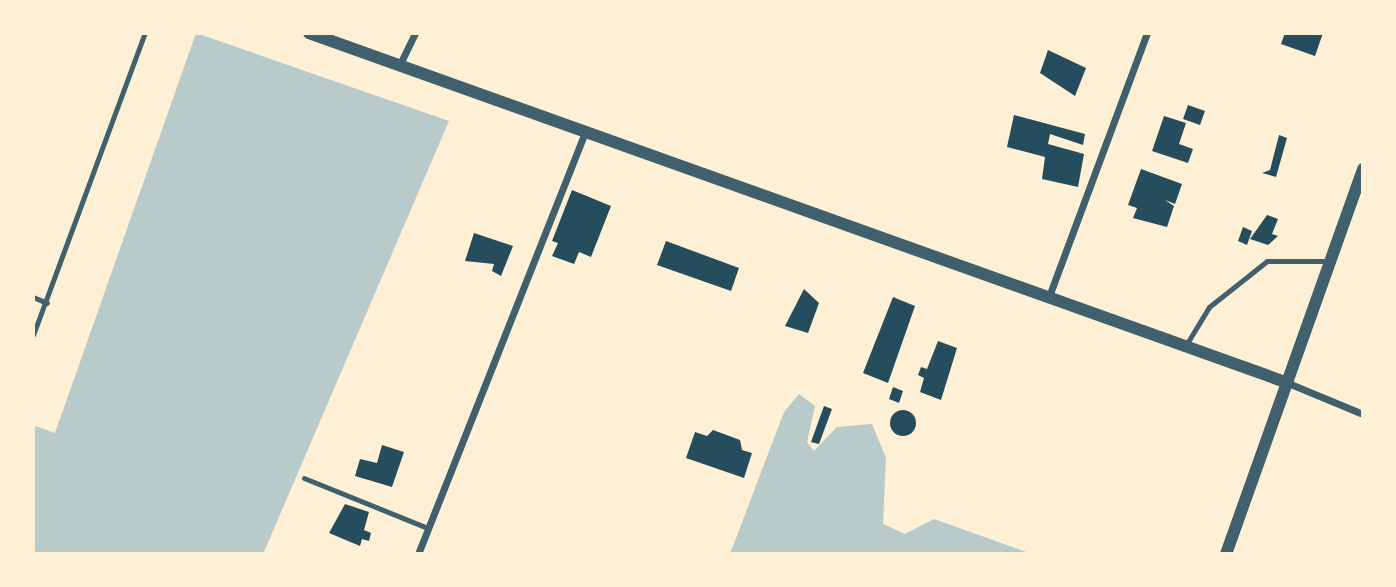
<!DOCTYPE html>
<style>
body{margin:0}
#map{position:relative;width:1396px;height:587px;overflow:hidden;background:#fdf0d5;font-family:"PT Sans",sans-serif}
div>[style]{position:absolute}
.green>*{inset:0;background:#b9caca}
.building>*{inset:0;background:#264d5e}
.round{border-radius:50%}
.service>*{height:5px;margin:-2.5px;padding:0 2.5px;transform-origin:2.5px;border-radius:2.5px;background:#3f606c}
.minor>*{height:7px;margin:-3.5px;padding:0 3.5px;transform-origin:3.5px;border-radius:3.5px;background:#3f606c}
.tertiary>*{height:12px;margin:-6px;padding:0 6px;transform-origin:6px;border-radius:6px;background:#3f606c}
span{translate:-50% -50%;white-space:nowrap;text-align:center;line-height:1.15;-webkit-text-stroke:6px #fdf0d5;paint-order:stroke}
.frame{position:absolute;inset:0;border:35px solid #fdf0d5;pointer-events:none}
</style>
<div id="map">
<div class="green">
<div style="clip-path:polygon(196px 33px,449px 121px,263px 554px,33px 554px,33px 425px,55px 433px)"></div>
<div style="clip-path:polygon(799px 394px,815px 406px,807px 442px,814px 451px,837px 427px,872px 424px,886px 458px,883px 524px,905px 534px,934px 519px,1032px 554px,730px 554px,784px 412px)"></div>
</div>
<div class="building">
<div style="clip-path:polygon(1285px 33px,1323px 33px,1315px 56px,1281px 44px)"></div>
<div style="clip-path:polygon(1048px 50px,1086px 68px,1075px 96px,1040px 73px)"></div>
<div style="clip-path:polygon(1188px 105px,1205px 111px,1200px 125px,1183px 119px)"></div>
<div style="clip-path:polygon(1014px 115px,1085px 134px,1083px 145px,1050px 134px,1048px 144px,1084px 154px,1078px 187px,1042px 179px,1045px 157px,1007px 147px)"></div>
<div style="clip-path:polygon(1164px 116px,1186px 123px,1179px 144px,1193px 149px,1188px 163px,1152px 151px)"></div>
<div style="clip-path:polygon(1279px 135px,1287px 138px,1276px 177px,1262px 173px,1270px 170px)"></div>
<div style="clip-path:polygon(1141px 169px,1182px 184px,1175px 204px,1165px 200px,1174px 206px,1167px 227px,1133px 218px,1137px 208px,1128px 205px)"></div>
<div style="clip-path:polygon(572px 190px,611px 206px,591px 257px,579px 252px,574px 264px,552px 256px,558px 243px,552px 241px)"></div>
<div style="clip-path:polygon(1267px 215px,1278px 219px,1272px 234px,1278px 236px,1268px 245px,1250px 239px)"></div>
<div style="clip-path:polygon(1243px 227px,1252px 231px,1247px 245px,1238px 241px)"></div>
<div style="clip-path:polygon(474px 233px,513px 246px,501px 276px,492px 271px,494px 264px,465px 261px)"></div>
<div style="clip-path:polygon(666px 241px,739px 268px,731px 291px,657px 265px)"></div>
<div style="clip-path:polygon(804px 289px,819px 303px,808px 333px,785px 326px)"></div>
<div style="clip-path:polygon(893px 297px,915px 306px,888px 383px,863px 373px)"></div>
<div style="clip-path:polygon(938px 341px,957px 348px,941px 400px,920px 392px,924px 378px,918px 375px,921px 367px,927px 369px)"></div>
<div style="clip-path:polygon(893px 387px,903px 391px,899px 403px,889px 399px)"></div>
<div style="clip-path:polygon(824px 406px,832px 409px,819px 444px,811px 442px)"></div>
<div class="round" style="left:890px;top:410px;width:26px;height:26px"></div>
<div style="clip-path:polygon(713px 430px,740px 440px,742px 450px,752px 453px,744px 478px,686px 458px,695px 432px,707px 436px)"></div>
<div style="clip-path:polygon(382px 445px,404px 452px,392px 487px,355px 476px,360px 459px,377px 463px)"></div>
<div style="clip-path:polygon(345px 504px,369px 512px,364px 530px,371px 533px,369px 541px,362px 539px,360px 546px,329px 533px)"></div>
</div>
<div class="service">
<div style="left:33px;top:297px;width:15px;rotate:23deg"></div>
<div style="left:33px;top:335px;width:322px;rotate:-69.7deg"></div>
<div style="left:1186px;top:345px;width:44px;rotate:-58.8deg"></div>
<div style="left:1209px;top:307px;width:74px;rotate:-38.4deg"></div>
<div style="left:1267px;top:261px;width:63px"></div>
<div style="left:304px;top:478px;width:131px;rotate:22deg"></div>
</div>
<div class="minor">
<div style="left:399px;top:66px;width:37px;rotate:-64deg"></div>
<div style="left:1048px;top:299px;width:284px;rotate:-69.6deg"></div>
<div style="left:1288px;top:383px;width:81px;rotate:22.5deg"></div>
<div style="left:418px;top:554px;width:452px;rotate:-68.4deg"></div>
</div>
<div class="tertiary">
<div style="left:309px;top:33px;width:1040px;rotate:19.67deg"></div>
<div style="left:1226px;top:554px;width:409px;rotate:-70.4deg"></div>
</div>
<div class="frame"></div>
</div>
